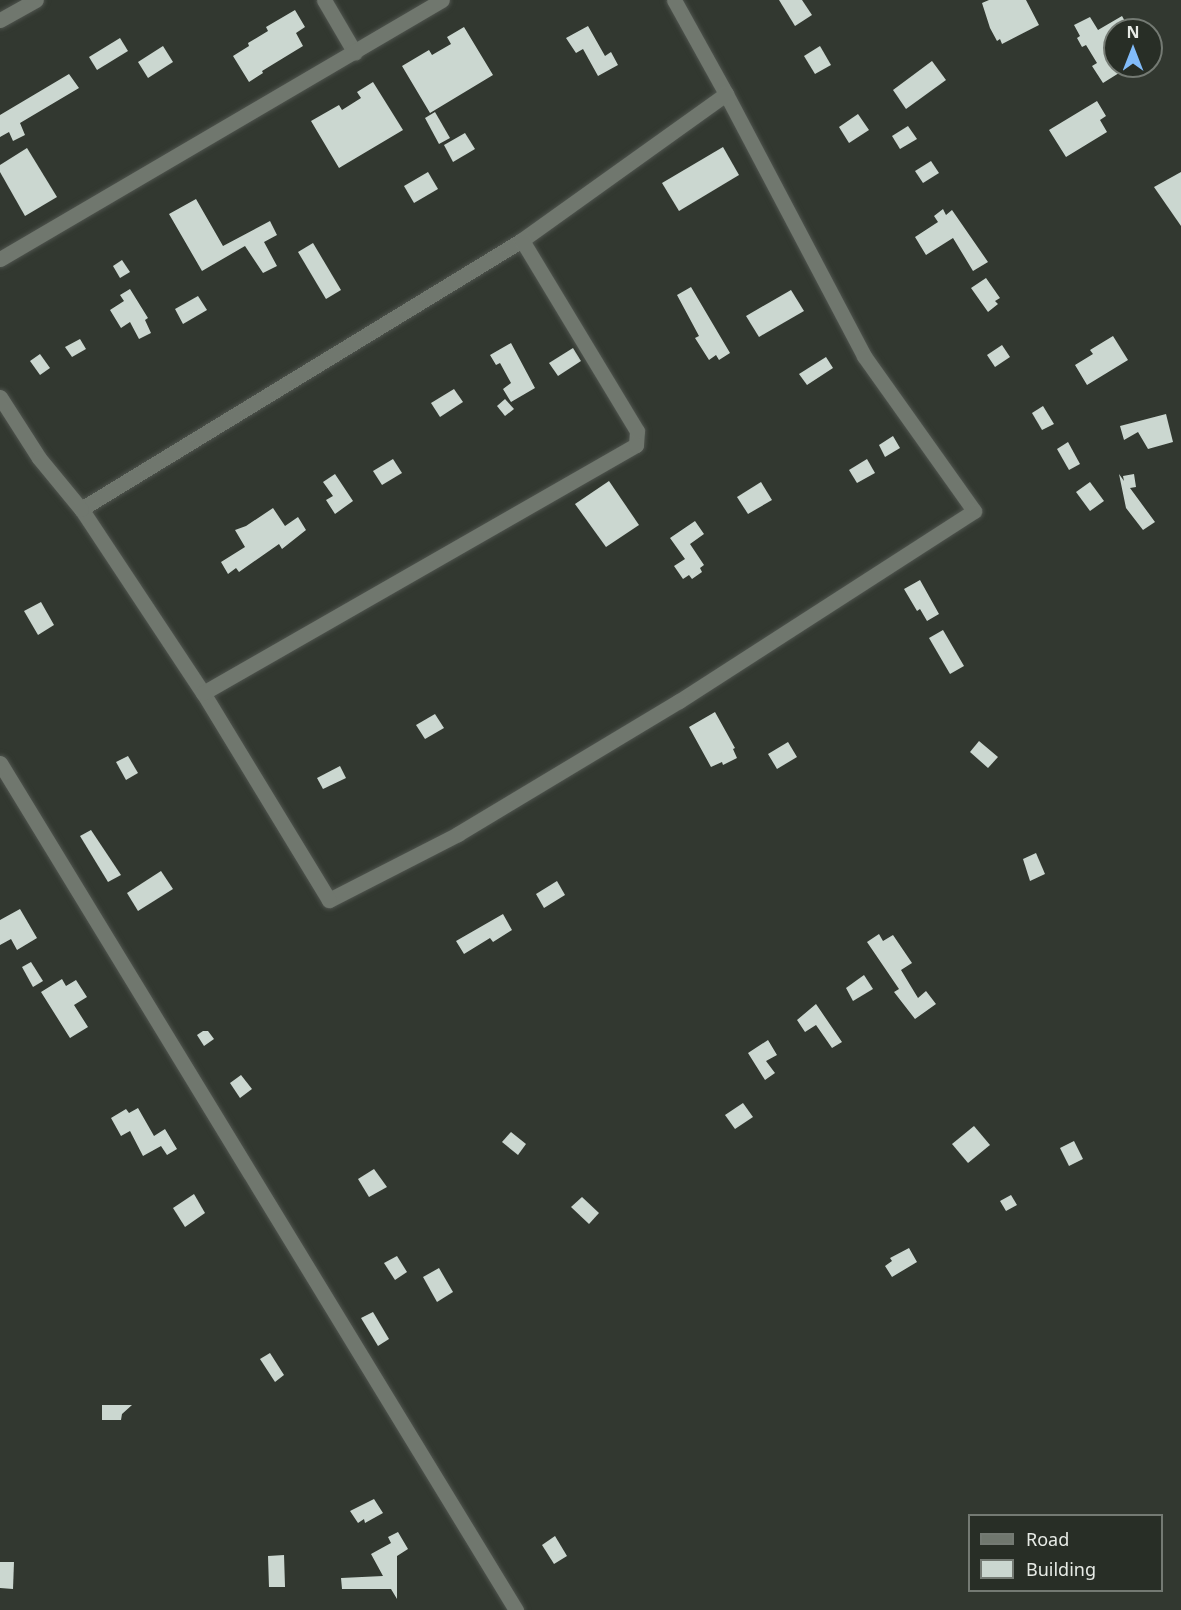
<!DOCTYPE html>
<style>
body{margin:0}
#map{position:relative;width:1181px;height:1610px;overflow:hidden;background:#323830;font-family:"Noto Sans",sans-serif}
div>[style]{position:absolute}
.building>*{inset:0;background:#cbd7d0}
.roads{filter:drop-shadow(0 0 2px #4f544e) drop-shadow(0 0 2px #4f544e)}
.minor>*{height:15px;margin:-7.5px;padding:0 7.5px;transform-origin:7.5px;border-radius:7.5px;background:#70776e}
span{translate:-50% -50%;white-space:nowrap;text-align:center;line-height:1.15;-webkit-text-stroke:6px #282e26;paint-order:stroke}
.legend{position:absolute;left:968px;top:1514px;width:195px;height:78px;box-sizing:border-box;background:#282e26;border:2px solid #747a73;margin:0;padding:8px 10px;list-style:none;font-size:18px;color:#e7ebe6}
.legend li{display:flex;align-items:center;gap:12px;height:30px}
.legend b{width:30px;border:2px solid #747a73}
.north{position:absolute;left:1103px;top:18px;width:60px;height:60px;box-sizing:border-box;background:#282e26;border:2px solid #747a73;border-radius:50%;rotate:0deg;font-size:16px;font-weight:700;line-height:24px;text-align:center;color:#e7ebe6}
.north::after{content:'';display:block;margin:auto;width:21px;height:27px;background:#82bcfa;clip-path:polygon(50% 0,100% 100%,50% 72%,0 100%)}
</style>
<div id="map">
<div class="building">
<div style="clip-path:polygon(779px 0,802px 0,812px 15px,795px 26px)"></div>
<div style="clip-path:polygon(989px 0,1026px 0,1039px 25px,1002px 44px,1000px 39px,997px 41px,990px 28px,982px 3px)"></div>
<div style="clip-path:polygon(295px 10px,305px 27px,296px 33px,303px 46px,262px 71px,263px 73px,249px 82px,233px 56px,249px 46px,248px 43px,268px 31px,266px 27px)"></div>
<div style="clip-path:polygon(1122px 16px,1130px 30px,1115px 30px,1115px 66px,1119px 73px,1103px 83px,1092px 66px,1097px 63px,1086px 45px,1082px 47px,1077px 38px,1080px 36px,1074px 25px,1090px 17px,1098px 30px)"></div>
<div style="clip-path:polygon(588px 26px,605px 56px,611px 52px,618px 65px,598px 76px,583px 49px,576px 53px,566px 38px)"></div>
<div style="clip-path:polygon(464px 27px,493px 75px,430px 113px,402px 66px,429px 50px,432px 55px,451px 44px,447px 37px)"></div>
<div style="clip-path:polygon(120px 38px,128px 51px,97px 70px,89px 57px)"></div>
<div style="clip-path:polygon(163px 46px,173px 62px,148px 78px,138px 62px)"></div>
<div style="clip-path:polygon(820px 46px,831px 65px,815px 74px,804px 56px)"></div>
<div style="clip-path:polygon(932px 61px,946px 80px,906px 109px,893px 90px)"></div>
<div style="clip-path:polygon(69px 74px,79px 88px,20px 123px,25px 135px,13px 141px,9px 132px,0 137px,0 115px)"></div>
<div style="clip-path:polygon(373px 82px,403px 130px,339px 168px,311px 121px,339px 105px,342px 110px,361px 98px,357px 92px)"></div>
<div style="clip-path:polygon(1097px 101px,1106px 116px,1100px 120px,1107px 132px,1066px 157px,1049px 130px)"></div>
<div style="clip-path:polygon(435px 112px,450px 138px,439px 144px,425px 118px)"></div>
<div style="clip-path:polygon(858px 114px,869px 130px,849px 143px,839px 127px)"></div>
<div style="clip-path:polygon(908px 126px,917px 139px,900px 149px,892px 136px)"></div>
<div style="clip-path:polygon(465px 133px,475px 149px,453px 162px,444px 145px)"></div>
<div style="clip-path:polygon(723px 147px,739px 175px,679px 211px,662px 183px)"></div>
<div style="clip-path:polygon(27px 148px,57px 197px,25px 216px,0 172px,0 165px)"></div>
<div style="clip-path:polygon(931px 161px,939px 173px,923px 183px,915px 171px)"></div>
<div style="clip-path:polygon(428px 172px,438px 189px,414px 203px,404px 186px)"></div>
<div style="clip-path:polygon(1181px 172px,1181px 226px,1154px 187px)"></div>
<div style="clip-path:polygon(196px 199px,223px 246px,270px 221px,277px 235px,264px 242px,277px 266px,263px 273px,245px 246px,202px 271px,169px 214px)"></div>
<div style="clip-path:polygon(943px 209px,946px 215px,952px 210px,988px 262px,973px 271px,953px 238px,926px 255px,915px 237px,938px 222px,934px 216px)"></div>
<div style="clip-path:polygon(313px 243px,341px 290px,326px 299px,298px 252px)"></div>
<div style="clip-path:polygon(122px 260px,130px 272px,120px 278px,113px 266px)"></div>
<div style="clip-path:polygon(986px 278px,1000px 298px,995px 301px,998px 304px,988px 312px,971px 288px)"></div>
<div style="clip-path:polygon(691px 287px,730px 353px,719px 360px,716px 355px,709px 360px,695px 338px,699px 336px,677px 295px)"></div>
<div style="clip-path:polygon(130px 289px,148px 318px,145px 320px,151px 333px,139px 339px,130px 322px,121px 328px,110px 310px,124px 301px,120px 295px)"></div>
<div style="clip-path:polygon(791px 290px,804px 311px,759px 337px,746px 316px)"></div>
<div style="clip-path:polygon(198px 296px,207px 310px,183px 324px,175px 309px)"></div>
<div style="clip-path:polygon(1113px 336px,1128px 360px,1087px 385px,1075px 365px,1093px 354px,1090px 350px)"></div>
<div style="clip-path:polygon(80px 339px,86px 349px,72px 357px,65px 347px)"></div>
<div style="clip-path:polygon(511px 343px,535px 388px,511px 402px,503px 389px,511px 383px,500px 363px,496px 365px,490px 355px)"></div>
<div style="clip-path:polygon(1002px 345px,1010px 357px,995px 367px,987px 355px)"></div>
<div style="clip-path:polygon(573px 348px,581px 361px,558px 376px,549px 363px)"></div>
<div style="clip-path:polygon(40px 354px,50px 368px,40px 375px,30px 361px)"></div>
<div style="clip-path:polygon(826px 357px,833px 368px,807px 385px,799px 374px)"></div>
<div style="clip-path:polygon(454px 389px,463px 402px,440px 417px,431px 403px)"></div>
<div style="clip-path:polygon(505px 399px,514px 409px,505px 416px,497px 406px)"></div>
<div style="clip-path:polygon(1043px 406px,1054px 424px,1042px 430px,1032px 413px)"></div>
<div style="clip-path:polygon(1166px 414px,1173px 442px,1148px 449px,1138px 432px,1124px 440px,1120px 426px)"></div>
<div style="clip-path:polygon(893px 436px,900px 448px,885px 457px,879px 445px)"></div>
<div style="clip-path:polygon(1068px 442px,1080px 464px,1069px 470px,1057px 449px)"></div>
<div style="clip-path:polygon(393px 459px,402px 473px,382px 485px,373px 471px)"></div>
<div style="clip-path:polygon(867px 459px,875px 473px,857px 483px,849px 470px)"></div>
<div style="clip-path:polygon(335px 474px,353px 501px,335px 514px,326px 500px,333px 496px,323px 482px)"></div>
<div style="clip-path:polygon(1119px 474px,1124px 481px,1123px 476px,1134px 474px,1136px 487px,1130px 488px,1155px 522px,1143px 530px,1126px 508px)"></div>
<div style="clip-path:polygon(609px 481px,639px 525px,606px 547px,575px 504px)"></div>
<div style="clip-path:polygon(761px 482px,772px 500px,748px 514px,737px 497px)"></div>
<div style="clip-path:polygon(1090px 482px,1104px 501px,1090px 511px,1076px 492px)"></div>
<div style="clip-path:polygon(273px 508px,285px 526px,298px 517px,306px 530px,282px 549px,279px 544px,239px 572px,236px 568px,228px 574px,221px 562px,245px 547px,235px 530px,246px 526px)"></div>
<div style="clip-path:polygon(695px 521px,704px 534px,690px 544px,704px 565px,700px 568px,702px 572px,692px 579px,689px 575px,683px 579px,674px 566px,685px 559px,670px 538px)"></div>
<div style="clip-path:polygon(920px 580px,939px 614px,927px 621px,920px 609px,917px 611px,904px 589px)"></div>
<div style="clip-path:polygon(41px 602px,54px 625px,38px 635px,24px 611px)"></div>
<div style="clip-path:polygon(943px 630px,964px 666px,950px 674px,929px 638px)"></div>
<div style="clip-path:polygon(715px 712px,735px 748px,733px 749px,737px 758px,723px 765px,722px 762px,711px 767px,689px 727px)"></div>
<div style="clip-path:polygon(435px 714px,444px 728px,425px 739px,416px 725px)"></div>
<div style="clip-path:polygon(979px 741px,998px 757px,988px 768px,970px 752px)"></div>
<div style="clip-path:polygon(788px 742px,797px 757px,777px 769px,768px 754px)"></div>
<div style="clip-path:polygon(128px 756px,138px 773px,126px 780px,116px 762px)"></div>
<div style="clip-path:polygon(340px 766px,346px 778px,323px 789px,317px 778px)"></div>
<div style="clip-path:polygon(91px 830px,121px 875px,108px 882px,80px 836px)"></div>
<div style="clip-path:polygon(1036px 853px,1045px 874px,1030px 881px,1023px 859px)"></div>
<div style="clip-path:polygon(161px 871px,173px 889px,138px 911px,127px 893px)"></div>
<div style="clip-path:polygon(557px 881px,565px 895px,544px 908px,536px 894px)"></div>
<div style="clip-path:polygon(20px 909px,37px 938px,17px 950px,11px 939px,0 945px,0 920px)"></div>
<div style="clip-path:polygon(503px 914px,512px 930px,493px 942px,490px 938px,464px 954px,456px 941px)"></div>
<div style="clip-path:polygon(879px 934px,883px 941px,893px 935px,912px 963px,901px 970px,918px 998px,926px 991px,936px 1004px,915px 1019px,894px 992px,899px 989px,867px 942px)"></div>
<div style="clip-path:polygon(31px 962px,43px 981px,33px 987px,22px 967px)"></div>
<div style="clip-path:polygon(864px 975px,873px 989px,853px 1001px,846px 988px)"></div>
<div style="clip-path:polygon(62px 979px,66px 986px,76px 980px,87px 997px,74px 1005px,88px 1027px,70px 1038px,41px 992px)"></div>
<div style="clip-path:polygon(816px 1004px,842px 1042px,832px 1048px,816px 1025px,805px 1032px,797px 1020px)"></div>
<div style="clip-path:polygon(203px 1031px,208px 1031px,214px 1039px,204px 1046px,197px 1035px)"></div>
<div style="clip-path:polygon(768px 1040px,777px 1055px,766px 1061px,775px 1073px,765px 1080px,748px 1053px)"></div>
<div style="clip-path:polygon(241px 1075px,252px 1089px,240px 1098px,230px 1083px)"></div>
<div style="clip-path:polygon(743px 1103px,753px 1117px,735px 1129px,725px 1115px)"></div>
<div style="clip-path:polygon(138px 1108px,154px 1136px,165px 1129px,177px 1149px,167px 1155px,161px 1146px,143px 1156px,130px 1131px,121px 1136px,111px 1118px,126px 1109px,129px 1113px)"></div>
<div style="clip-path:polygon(974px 1126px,990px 1145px,968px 1163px,952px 1144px)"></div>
<div style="clip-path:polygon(511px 1132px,526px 1144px,518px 1155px,502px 1142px)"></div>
<div style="clip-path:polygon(1074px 1141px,1083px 1159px,1069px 1166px,1060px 1148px)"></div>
<div style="clip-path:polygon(374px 1169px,387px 1187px,369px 1197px,358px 1179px)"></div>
<div style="clip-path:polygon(194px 1194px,205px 1213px,185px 1227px,173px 1208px)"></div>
<div style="clip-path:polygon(1011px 1195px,1017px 1205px,1006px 1211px,1000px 1201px)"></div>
<div style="clip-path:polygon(582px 1197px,599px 1213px,589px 1224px,571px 1207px)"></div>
<div style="clip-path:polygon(909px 1248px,917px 1262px,892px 1277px,885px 1266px,892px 1261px,890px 1258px)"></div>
<div style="clip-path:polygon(397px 1256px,407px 1272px,395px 1280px,384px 1263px)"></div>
<div style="clip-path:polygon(439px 1268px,453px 1292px,437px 1302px,423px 1277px)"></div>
<div style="clip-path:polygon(373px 1312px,389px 1339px,378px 1346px,361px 1318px)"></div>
<div style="clip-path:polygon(270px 1353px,284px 1375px,275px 1382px,260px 1359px)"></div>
<div style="clip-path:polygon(102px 1405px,132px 1405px,122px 1414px,121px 1420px,102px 1420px)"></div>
<div style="clip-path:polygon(374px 1499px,383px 1513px,365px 1523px,364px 1519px,358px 1523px,350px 1511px)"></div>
<div style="clip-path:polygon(398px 1532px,408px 1549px,397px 1556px,397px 1599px,391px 1589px,342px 1589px,341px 1578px,383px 1576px,371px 1554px,391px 1543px,388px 1537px)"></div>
<div style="clip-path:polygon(555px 1536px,567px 1556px,554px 1564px,542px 1545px)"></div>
<div style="clip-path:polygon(284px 1555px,285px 1587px,269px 1587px,268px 1556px)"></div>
<div style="clip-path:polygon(0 1562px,14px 1562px,13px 1589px,0 1588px)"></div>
</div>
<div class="roads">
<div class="minor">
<div style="left:324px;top:0;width:61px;rotate:59.7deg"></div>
<div style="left:674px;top:0;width:107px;rotate:61deg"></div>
<div style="left:726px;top:94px;width:296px;rotate:62.2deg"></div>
<div style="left:864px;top:356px;width:190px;rotate:54.6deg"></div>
<div style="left:974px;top:511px;width:351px;rotate:147.2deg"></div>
<div style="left:679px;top:701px;width:258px;rotate:149deg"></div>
<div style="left:458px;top:834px;width:145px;rotate:152.9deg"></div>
<div style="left:329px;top:900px;width:242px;rotate:-121.3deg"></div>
<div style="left:203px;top:693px;width:221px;rotate:-123.5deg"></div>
<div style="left:81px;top:509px;width:517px;rotate:-31.38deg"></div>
<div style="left:522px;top:240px;width:251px;rotate:-35.6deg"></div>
<div style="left:0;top:20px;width:41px;rotate:-29.1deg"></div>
<div style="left:0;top:259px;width:512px;rotate:-30.37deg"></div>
<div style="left:0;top:397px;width:72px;rotate:57.4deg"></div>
<div style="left:39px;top:458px;width:66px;rotate:50.5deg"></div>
<div style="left:203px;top:693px;width:499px;rotate:-29.8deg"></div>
<div style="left:636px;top:445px;width:14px;rotate:-86deg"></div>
<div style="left:637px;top:431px;width:223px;rotate:-121.1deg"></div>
<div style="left:0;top:763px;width:992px;rotate:58.65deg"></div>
</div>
</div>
<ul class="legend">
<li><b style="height:8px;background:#70776e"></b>Road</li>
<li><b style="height:16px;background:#cbd7d0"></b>Building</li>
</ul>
<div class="north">N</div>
</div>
